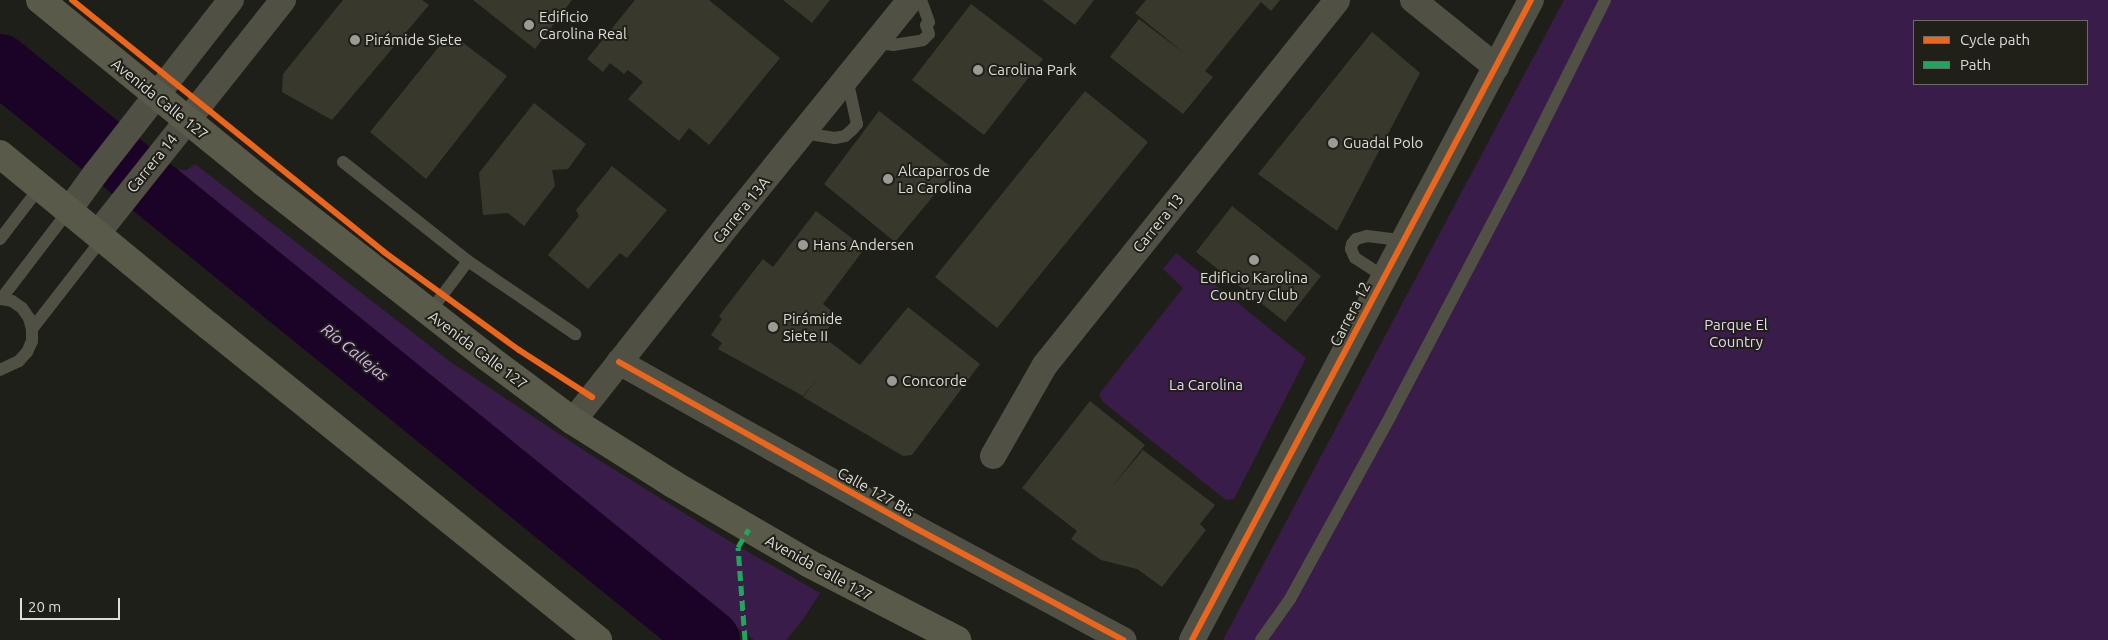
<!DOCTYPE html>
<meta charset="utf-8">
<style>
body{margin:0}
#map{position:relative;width:2108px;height:640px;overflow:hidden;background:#1f1f1a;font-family:Ubuntu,sans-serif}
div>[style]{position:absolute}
.green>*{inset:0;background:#391c4a}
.river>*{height:60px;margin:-30px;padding:0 30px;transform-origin:30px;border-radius:30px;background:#1a0327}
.building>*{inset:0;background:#38382d}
.lane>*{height:12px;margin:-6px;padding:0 6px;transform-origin:6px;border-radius:6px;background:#505045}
.street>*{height:26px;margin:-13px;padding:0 13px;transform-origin:13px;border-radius:13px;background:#505045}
.primary>*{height:28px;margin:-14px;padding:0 14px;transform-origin:14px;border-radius:14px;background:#5a5a4b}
.quiet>*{height:5px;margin-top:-2.5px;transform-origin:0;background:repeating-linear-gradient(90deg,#20a55d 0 10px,transparent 0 15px)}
.cycleway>*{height:6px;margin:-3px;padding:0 3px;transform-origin:3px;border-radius:3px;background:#eb651d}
.dots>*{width:14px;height:14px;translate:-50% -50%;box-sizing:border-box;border:2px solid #202019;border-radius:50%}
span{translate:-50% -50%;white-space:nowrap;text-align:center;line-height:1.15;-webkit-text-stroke:4px #202019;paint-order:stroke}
.poi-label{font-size:15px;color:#deded9}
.left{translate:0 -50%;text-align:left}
.street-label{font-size:15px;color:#deded9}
.park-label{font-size:15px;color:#e9d3fa}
.water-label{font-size:16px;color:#ddb1fd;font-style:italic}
.legend{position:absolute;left:1913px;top:20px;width:175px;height:65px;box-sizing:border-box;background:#202019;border:1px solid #6c6c66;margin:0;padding:6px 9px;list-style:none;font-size:15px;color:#deded9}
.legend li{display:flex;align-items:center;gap:10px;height:25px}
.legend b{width:25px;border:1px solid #6c6c66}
.scale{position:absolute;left:20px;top:598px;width:100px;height:22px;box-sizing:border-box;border:2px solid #deded9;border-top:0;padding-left:6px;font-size:15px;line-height:18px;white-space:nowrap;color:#deded9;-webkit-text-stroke:4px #202019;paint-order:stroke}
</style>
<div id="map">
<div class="green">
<div style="clip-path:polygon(evenodd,1564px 0,2108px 0,2108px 640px,1223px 640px,1564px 0,1914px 21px,2087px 21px,2087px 84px,1914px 84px,1914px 21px)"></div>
<div style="clip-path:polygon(195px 164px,452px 363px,591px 455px,729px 541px,820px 593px,804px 618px,786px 640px,754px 640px,738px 628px,174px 169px,187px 170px)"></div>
<div style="clip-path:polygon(1176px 253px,1306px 358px,1234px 499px,1226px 500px,1103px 402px,1099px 394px,1183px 288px,1163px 269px)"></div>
</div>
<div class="river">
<div style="left:0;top:64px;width:914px;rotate:39.05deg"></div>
</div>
<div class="building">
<div style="clip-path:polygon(343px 0,422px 0,429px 5px,332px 120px,282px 92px,283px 74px)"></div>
<div style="clip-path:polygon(473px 0,572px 0,535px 49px)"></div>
<div style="clip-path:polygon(635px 0,709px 0,780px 58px,709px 145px,689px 128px,679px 141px,628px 99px,643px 82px,628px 70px,624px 74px,610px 63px,603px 72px,587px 59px)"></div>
<div style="clip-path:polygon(783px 0,830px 0,812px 23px)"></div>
<div style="clip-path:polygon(1042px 0,1094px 0,1075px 25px)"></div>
<div style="clip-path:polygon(1146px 0,1280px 0,1271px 11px,1261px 2px,1205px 71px,1213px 77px,1183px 114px,1110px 57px,1139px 19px,1185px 54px,1135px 13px)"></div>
<div style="clip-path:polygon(971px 4px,1043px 59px,984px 135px,912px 80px)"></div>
<div style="clip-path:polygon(1372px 32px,1420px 73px,1337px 231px,1258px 174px)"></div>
<div style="clip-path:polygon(450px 33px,507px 76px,426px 179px,370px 132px)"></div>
<div style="clip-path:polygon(1085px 91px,1148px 142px,997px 328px,935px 277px)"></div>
<div style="clip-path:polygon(534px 103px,586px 144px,568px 169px,552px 170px,555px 186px,524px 226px,508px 213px,483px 215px,479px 173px)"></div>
<div style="clip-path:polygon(879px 111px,955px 170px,895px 242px,824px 184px)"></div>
<div style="clip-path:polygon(612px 166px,667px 210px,627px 258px,620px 253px,588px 289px,548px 255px,579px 216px,576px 210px)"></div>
<div style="clip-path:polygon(1232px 206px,1321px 276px,1285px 322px,1196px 252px)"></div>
<div style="clip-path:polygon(816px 211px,865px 248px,823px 304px,838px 316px,822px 336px,860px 365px,908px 307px,980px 364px,912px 455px,903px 456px,803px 397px,819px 377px,803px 396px,718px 349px,722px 343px,711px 335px,722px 319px,719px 316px,763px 259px,773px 267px)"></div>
<div style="clip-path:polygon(1090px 401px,1145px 445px,1111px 488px,1143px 450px,1215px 505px,1200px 524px,1206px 530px,1162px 587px,1137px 569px,1101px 560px,1071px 539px,1077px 531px,1022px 488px)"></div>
</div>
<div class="lane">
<div style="left:875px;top:43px;width:18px;rotate:6deg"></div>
<div style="left:893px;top:45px;width:30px;rotate:-9deg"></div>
<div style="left:923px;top:40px;width:8px;rotate:-45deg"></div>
<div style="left:929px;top:34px;width:9px;rotate:-108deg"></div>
<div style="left:926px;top:25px;width:4px;rotate:-45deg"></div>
<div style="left:929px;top:22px;width:23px;rotate:-110deg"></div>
<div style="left:803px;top:133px;width:32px;rotate:9deg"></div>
<div style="left:835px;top:138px;width:10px;rotate:-11deg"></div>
<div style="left:845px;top:136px;width:9px;rotate:-41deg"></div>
<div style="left:852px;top:130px;width:8px;rotate:-50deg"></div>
<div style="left:857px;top:124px;width:46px;rotate:-102.5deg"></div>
<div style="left:343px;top:162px;width:159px;rotate:38.4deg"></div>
<div style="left:468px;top:261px;width:130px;rotate:34.3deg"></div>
<div style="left:0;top:239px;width:66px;rotate:-52.4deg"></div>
<div style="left:1383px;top:276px;width:33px;rotate:-147deg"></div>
<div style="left:1355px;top:258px;width:10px;rotate:-114deg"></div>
<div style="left:1351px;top:249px;width:5px;rotate:-79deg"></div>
<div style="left:1352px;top:244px;width:6px;rotate:-51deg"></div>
<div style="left:1356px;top:239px;width:11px;rotate:-15deg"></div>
<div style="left:1367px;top:236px;width:35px;rotate:7deg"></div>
<div style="left:0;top:299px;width:12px;rotate:9deg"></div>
<div style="left:12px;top:301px;width:12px;rotate:35deg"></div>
<div style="left:22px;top:308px;width:12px;rotate:55deg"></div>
<div style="left:29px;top:318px;width:11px;rotate:75deg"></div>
<div style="left:32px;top:329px;width:12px;rotate:90deg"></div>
<div style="left:32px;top:341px;width:12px;rotate:114deg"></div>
<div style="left:27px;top:352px;width:12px;rotate:132deg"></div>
<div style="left:19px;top:361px;width:21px;rotate:155deg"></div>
<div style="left:1px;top:299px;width:112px;rotate:-52.6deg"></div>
<div style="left:429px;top:313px;width:65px;rotate:-53.1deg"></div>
<div style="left:32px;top:329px;width:114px;rotate:-52.1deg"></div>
<div style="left:1261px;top:640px;width:50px;rotate:-54.7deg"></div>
<div style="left:1290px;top:599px;width:210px;rotate:-61.2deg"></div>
<div style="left:1391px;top:415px;width:275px;rotate:-62.2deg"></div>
<div style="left:1519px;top:172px;width:192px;rotate:-63.4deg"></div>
</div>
<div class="street">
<div style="left:1413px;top:0;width:107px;rotate:38.9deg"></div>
<div style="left:69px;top:210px;width:44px;rotate:-54.2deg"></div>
<div style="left:95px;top:174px;width:221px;rotate:-52deg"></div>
<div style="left:97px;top:234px;width:299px;rotate:-51.5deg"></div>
<div style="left:619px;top:362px;width:329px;rotate:29.3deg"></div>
<div style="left:906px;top:523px;width:247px;rotate:28.3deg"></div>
<div style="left:573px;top:421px;width:248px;rotate:-51.7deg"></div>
<div style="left:727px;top:226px;width:291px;rotate:-51deg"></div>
<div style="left:993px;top:456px;width:105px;rotate:-60.3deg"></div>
<div style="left:1045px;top:365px;width:467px;rotate:-51.3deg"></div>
<div style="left:1192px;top:640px;width:724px;rotate:-62.09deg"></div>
</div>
<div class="primary">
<div style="left:40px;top:0;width:288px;rotate:39.2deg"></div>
<div style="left:263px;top:182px;width:284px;rotate:38deg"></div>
<div style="left:487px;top:357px;width:107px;rotate:36.7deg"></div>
<div style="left:573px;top:421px;width:118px;rotate:32.2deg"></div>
<div style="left:673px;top:484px;width:156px;rotate:30.3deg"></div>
<div style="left:808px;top:563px;width:168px;rotate:27.3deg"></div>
<div style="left:0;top:154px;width:271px;rotate:39.5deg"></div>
<div style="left:209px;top:326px;width:500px;rotate:38.9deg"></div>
</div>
<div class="quiet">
<div style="left:745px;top:640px;width:93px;rotate:-94.3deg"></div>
<div style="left:738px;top:547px;width:21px;rotate:-59deg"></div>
</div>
<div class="cycleway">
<div style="left:72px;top:0;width:401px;rotate:38.9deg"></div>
<div style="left:384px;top:252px;width:167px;rotate:36deg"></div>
<div style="left:519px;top:350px;width:87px;rotate:32.8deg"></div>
<div style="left:619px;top:362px;width:329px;rotate:29.3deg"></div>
<div style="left:906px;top:523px;width:247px;rotate:28.3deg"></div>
<div style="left:1192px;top:640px;width:724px;rotate:-62.09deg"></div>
</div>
<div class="dots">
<div style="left:529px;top:25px;background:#9b9b96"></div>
<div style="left:355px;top:40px;background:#9b9b96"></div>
<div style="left:978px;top:70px;background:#9b9b96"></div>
<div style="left:1333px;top:143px;background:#9b9b96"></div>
<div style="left:888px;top:179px;background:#9b9b96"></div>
<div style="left:803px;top:245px;background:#9b9b96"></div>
<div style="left:1254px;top:260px;background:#9b9b96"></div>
<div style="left:773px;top:327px;background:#9b9b96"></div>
<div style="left:892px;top:381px;background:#9b9b96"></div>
</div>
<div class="poi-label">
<span class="left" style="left:539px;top:25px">Edificio<br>Carolina Real</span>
<span class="left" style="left:365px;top:40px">Pirámide Siete</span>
<span class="left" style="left:988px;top:70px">Carolina Park</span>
<span class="left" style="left:1343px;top:143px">Guadal Polo</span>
<span class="left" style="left:898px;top:179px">Alcaparros de<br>La Carolina</span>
<span class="left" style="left:813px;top:245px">Hans Andersen</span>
<span style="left:1254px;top:286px">Edificio Karolina<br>Country Club</span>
<span class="left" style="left:783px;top:327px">Pirámide<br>Siete II</span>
<span class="left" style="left:902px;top:381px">Concorde</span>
</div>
<div class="street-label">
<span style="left:160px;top:99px;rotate:39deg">Avenida Calle 127</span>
<span style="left:152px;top:163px;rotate:-51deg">Carrera 14</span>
<span style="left:741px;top:210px;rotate:-51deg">Carrera 13A</span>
<span style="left:1158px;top:223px;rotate:-51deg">Carrera 13</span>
<span style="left:1350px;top:314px;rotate:-63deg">Carrera 12</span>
<span style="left:478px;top:350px;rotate:37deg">Avenida Calle 127</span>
<span style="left:876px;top:492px;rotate:29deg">Calle 127 Bis</span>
<span style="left:819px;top:568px;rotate:29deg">Avenida Calle 127</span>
</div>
<div class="park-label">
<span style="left:1736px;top:333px">Parque El<br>Country</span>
<span style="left:1206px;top:385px">La Carolina</span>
</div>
<div class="water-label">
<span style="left:355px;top:352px;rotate:39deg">Río Callejas</span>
</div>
<ul class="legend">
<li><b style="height:6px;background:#eb651d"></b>Cycle path</li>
<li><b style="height:6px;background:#20a55d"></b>Path</li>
</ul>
<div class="scale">20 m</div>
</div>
